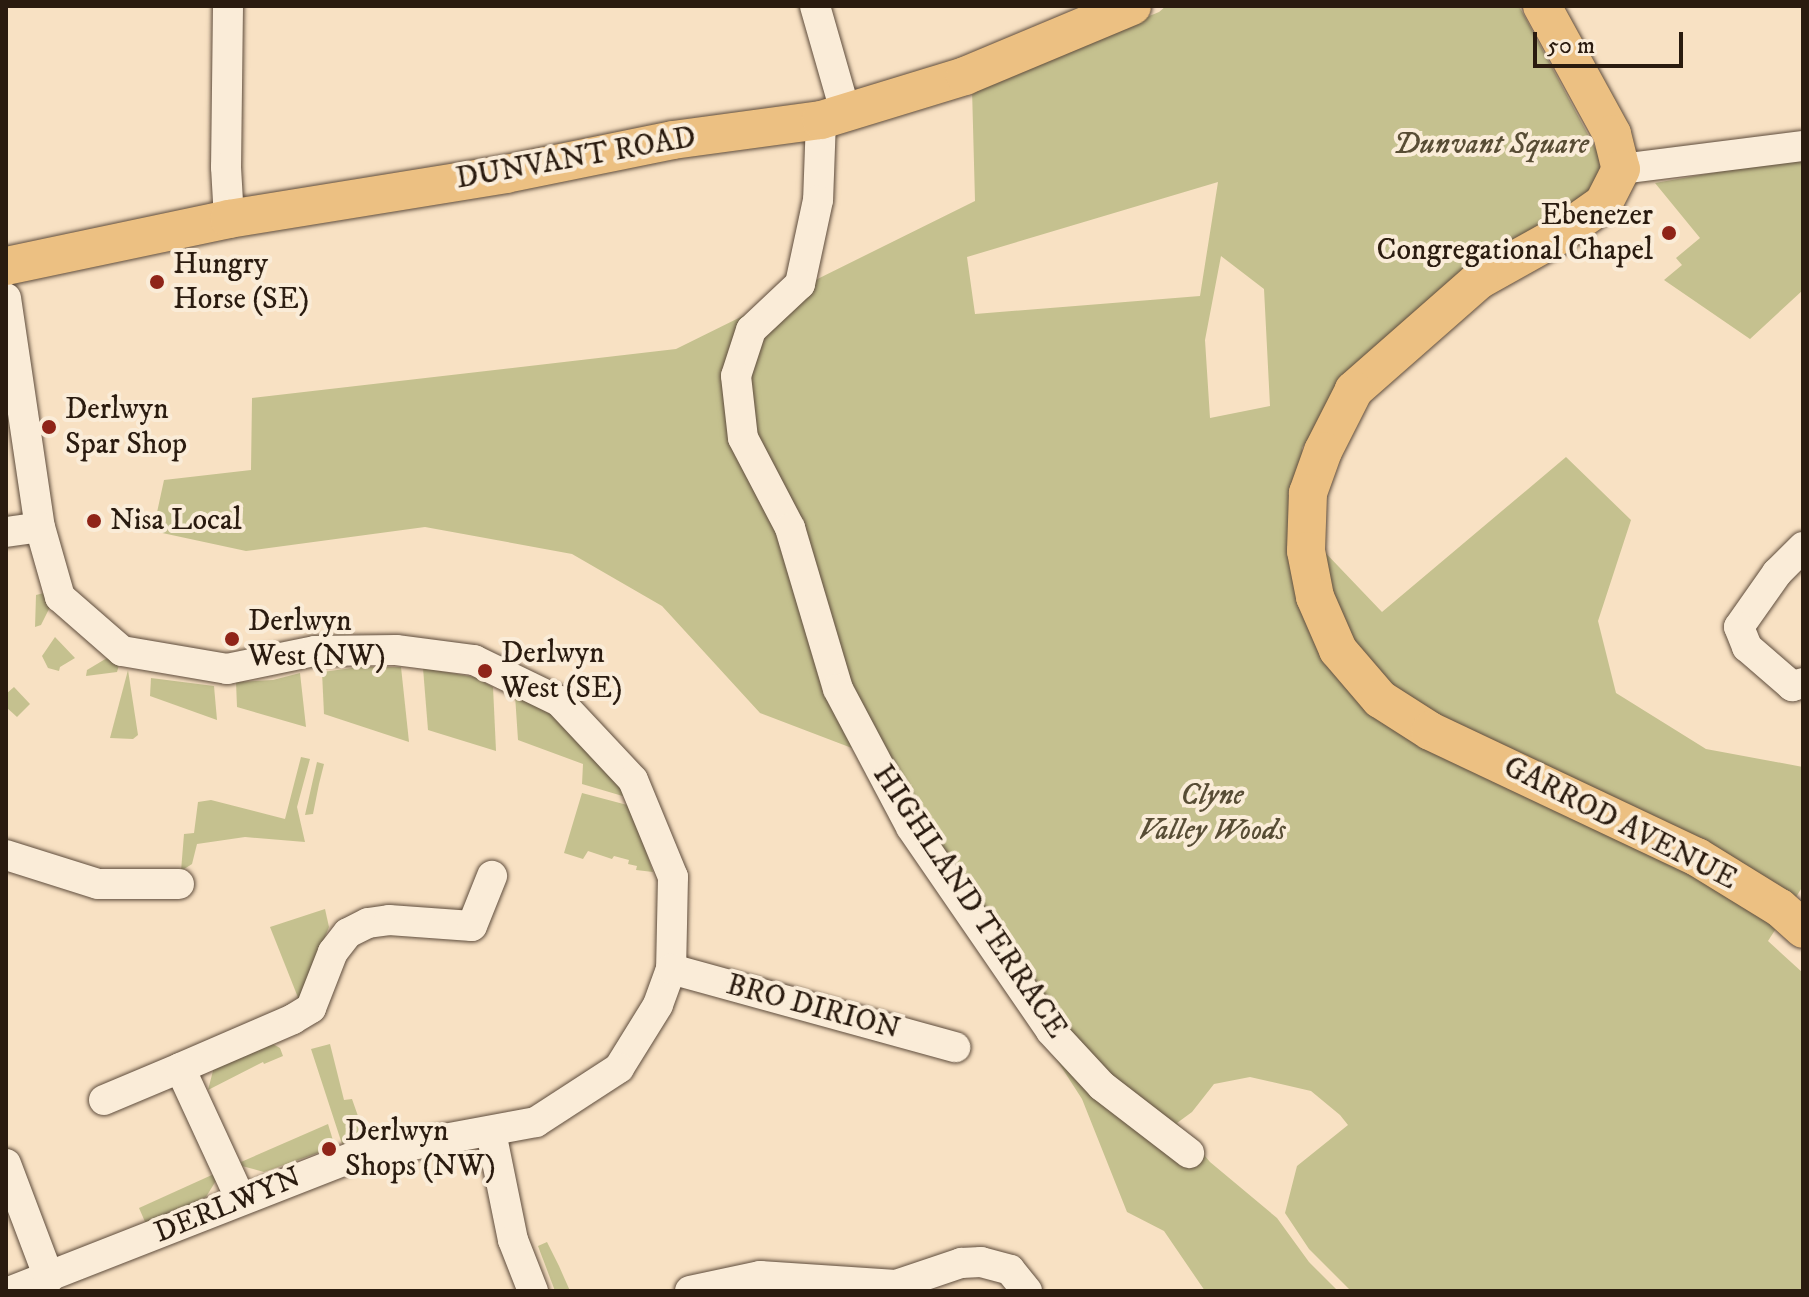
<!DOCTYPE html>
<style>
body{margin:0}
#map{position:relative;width:1809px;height:1297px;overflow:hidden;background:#f8e1c3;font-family:"IM FELL DW Pica",serif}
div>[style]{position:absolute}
.green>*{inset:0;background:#c5c18f}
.roads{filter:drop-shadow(0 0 2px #5e4c3c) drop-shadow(0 0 2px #5e4c3c)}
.minor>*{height:30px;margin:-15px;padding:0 15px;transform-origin:15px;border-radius:15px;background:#faecd8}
.major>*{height:38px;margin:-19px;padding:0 19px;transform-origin:19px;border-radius:19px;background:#ecc082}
.dots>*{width:22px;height:22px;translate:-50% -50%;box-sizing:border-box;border:4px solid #faecd8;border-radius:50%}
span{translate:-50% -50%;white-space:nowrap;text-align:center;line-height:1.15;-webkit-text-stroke:8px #faecd8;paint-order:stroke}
.park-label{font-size:30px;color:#584d35;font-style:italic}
.street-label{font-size:30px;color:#2a1b0f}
.poi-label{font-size:30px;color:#2a1b0f}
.right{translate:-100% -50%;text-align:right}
.left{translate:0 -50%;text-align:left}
.frame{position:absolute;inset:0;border:8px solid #2a1b0f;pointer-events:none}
.scale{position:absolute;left:1533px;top:32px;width:150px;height:36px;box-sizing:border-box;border:4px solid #2a1b0f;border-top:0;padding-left:10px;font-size:24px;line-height:28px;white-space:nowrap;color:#2a1b0f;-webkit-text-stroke:6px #faecd8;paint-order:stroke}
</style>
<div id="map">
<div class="green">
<div style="clip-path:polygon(evenodd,1166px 6px,1519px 6px,1599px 155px,1601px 180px,1581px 201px,1358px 366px,1302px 448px,1318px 545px,1382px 612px,1566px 457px,1631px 520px,1598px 621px,1616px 693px,1706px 749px,1803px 767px,1803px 886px,1768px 941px,1803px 973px,1803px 1291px,1351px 1291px,1309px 1249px,1285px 1213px,1297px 1166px,1348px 1125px,1340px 1115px,1311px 1091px,1250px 1077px,1214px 1084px,1192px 1112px,1177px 1123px,1210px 1162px,1277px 1218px,1309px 1262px,1338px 1291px,1205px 1291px,1164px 1231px,1127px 1212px,1082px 1099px,857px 750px,760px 713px,662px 606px,572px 554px,425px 527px,246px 551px,153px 531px,164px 480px,251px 470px,252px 398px,676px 349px,975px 201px,972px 89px,1159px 12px,1166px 6px,1218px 182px,1200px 296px,975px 314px,967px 257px,1218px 182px,1166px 6px,1221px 256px,1264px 289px,1270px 406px,1210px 418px,1205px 340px,1221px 256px)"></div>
<div style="clip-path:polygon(1803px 157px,1803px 290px,1750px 339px,1664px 280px,1682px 265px,1676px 258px,1700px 238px,1655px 183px)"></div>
<div style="clip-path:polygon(44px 593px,51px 605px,41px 625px,35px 627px,36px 595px)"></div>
<div style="clip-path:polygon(55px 637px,75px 658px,60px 667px,59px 671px,48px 668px,42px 656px)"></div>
<div style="clip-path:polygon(107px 658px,119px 665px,117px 672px,86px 676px,87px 670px)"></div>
<div style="clip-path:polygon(360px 667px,401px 667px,409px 742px,324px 714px,322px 672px)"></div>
<div style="clip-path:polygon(423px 668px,474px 677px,493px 687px,496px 751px,428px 730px)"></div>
<div style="clip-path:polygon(128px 670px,138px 735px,133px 739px,110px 738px)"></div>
<div style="clip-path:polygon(300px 673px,306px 727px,237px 707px,236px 682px,273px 680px)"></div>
<div style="clip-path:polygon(151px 678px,214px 686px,217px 720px,150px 696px)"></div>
<div style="clip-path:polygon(14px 687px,30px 704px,17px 717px,6px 707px,6px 694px)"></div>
<div style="clip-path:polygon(515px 695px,556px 717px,620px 784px,626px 797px,582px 784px,583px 764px,518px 740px)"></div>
<div style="clip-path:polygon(301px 757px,310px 759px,297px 807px,305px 842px,245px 837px,197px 844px,192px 864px,181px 871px,184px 834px,194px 833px,198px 802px,211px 800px,285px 819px)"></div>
<div style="clip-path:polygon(317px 762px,324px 764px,319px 784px,313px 814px,305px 815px)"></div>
<div style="clip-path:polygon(582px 793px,631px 806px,653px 872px,636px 870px,637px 866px,628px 864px,629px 860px,614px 856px,612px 859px,588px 851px,583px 859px,564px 853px)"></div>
<div style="clip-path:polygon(325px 909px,329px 927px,299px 1000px,270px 927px)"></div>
<div style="clip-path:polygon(271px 1043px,280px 1048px,283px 1056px,264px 1064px,263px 1062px,208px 1090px,214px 1067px)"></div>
<div style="clip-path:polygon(330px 1044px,344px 1100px,352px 1099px,365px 1136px,342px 1144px,311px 1049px)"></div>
<div style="clip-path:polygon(328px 1124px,335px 1147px,264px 1172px,242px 1166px,241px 1162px)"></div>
<div style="clip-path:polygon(214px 1174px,217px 1179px,206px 1197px,146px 1224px,139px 1208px)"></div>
<div style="clip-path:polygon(547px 1242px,559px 1266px,570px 1291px,555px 1291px,538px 1246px)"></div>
</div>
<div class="roads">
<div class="minor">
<div style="left:228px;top:6px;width:161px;rotate:90.7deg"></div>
<div style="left:226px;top:167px;width:52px;rotate:86.7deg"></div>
<div style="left:815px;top:6px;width:112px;rotate:74deg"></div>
<div style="left:821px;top:120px;width:80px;rotate:92.1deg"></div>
<div style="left:818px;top:200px;width:86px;rotate:102.1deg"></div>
<div style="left:800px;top:284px;width:67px;rotate:136.8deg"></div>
<div style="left:751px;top:330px;width:48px;rotate:108.1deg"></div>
<div style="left:736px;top:376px;width:62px;rotate:83.6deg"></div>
<div style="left:743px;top:438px;width:102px;rotate:62.4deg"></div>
<div style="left:790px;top:528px;width:168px;rotate:73.4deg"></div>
<div style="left:838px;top:689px;width:156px;rotate:62.1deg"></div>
<div style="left:911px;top:827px;width:247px;rotate:55.5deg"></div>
<div style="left:1051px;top:1031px;width:75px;rotate:47.2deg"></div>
<div style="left:1102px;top:1086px;width:110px;rotate:37.6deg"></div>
<div style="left:1621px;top:169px;width:183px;rotate:-7.2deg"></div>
<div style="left:6px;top:298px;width:232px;rotate:81.6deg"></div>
<div style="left:40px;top:527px;width:73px;rotate:74.1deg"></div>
<div style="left:60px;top:597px;width:82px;rotate:41.1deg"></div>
<div style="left:122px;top:651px;width:107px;rotate:9.7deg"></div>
<div style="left:227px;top:669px;width:90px;rotate:-11.6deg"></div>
<div style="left:315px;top:651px;width:81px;rotate:-0.7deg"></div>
<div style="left:396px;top:650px;width:79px;rotate:7.3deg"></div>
<div style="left:474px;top:660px;width:94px;rotate:25.8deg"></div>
<div style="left:559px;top:701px;width:108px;rotate:46.9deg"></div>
<div style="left:633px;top:780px;width:105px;rotate:67.6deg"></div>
<div style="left:673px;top:877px;width:92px;rotate:91.2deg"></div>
<div style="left:671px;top:969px;width:38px;rotate:110deg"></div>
<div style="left:658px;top:1005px;width:74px;rotate:121.8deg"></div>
<div style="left:619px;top:1068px;width:99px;rotate:147deg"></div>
<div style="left:536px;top:1122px;width:181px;rotate:169.5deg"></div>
<div style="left:358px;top:1155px;width:373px;rotate:158.6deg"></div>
<div style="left:6px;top:532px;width:34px;rotate:-8deg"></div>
<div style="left:1803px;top:547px;width:37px;rotate:135deg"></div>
<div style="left:1777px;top:573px;width:66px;rotate:125.1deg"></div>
<div style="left:1739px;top:627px;width:22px;rotate:68deg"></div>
<div style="left:1747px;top:647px;width:60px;rotate:40.9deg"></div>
<div style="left:1792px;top:686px;width:11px;rotate:-15deg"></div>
<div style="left:6px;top:855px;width:96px;rotate:17.5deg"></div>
<div style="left:98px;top:884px;width:81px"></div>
<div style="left:671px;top:969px;width:295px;rotate:15.4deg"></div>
<div style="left:104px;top:1100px;width:82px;rotate:-22.8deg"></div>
<div style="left:491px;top:1132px;width:110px;rotate:78.5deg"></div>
<div style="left:513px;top:1240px;width:55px;rotate:68.6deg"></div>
<div style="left:6px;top:1164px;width:122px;rotate:69.3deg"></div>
<div style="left:241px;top:1200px;width:145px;rotate:-114.8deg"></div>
<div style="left:180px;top:1068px;width:123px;rotate:-23.4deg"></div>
<div style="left:293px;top:1019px;width:21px;rotate:-31deg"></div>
<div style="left:311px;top:1008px;width:60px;rotate:-68.6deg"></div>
<div style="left:333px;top:952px;width:24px;rotate:-52deg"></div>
<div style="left:348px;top:933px;width:22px;rotate:-27deg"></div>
<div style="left:368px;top:923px;width:21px;rotate:-8deg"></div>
<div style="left:389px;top:920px;width:83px;rotate:4.1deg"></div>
<div style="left:472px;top:926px;width:54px;rotate:-68.2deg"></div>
<div style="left:690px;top:1291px;width:72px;rotate:-12.1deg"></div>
<div style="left:760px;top:1276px;width:136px;rotate:3.8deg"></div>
<div style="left:896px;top:1285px;width:69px;rotate:-18.7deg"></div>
<div style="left:961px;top:1263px;width:20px;rotate:-3deg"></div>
<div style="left:981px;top:1262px;width:30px;rotate:15deg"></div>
<div style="left:1010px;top:1270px;width:27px;rotate:51deg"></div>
</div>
<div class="major">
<div style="left:1542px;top:6px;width:146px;rotate:61.3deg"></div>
<div style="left:1612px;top:134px;width:36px;rotate:76deg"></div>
<div style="left:1621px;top:169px;width:38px;rotate:117deg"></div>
<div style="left:1604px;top:203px;width:59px;rotate:144.7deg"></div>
<div style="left:1556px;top:237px;width:88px;rotate:150.8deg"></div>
<div style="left:1479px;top:280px;width:167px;rotate:138.7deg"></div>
<div style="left:1354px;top:390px;width:68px;rotate:116.9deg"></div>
<div style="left:1323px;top:451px;width:45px;rotate:109.7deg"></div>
<div style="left:1308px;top:493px;width:58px;rotate:92deg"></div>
<div style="left:1306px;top:551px;width:47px;rotate:78.9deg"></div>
<div style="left:1315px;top:597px;width:58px;rotate:66.5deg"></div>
<div style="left:1338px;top:650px;width:65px;rotate:49.4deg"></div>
<div style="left:1380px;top:699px;width:59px;rotate:32.6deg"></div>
<div style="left:1430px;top:731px;width:295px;rotate:25.3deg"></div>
<div style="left:1697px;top:857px;width:97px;rotate:31.6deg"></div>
<div style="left:1780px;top:908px;width:31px;rotate:42deg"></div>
<div style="left:6px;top:266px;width:228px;rotate:-11.9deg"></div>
<div style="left:229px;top:219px;width:281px;rotate:-9.2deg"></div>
<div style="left:506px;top:174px;width:170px;rotate:-11.5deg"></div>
<div style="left:673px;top:140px;width:149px;rotate:-7.7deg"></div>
<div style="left:821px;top:120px;width:151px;rotate:-17deg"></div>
<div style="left:965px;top:76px;width:181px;rotate:-22.7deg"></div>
</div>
</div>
<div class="dots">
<div style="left:1669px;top:233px;background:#8f2418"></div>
<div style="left:157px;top:282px;background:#8f2418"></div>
<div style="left:49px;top:427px;background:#8f2418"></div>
<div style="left:94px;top:521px;background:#8f2418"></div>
<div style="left:232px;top:639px;background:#8f2418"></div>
<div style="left:485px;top:671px;background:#8f2418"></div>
<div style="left:329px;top:1149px;background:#8f2418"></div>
</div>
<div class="park-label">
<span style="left:1491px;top:145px">Dunvant Square</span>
<span style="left:1212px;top:813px">Clyne<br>Valley Woods</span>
</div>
<div class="street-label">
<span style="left:576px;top:159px;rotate:-10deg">DUNVANT ROAD</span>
<span style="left:1620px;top:824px;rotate:27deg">GARROD AVENUE</span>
<span style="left:969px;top:902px;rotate:56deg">HIGHLAND TERRACE</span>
<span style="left:813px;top:1008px;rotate:15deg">BRO DIRION</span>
<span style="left:228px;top:1206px;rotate:-22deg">DERLWYN</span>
</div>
<div class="poi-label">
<span class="right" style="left:1653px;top:233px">Ebenezer<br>Congregational Chapel</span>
<span class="left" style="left:173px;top:282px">Hungry<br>Horse (SE)</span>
<span class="left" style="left:65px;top:427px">Derlwyn<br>Spar Shop</span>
<span class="left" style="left:110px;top:521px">Nisa Local</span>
<span class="left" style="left:248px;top:639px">Derlwyn<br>West (NW)</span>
<span class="left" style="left:501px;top:671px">Derlwyn<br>West (SE)</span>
<span class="left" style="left:345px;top:1149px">Derlwyn<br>Shops (NW)</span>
</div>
<div class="frame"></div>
<div class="scale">50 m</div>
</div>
